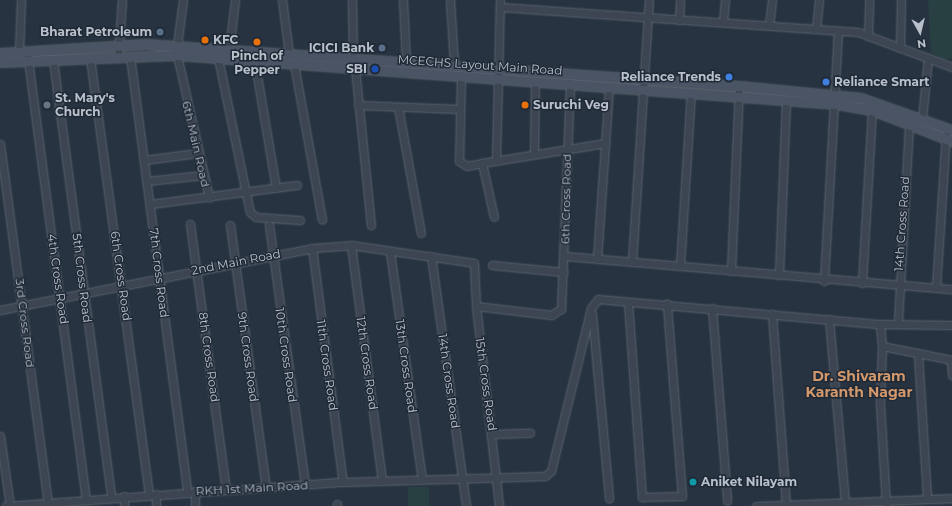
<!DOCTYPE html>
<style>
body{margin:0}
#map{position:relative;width:952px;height:506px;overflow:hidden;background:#273341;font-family:Montserrat,sans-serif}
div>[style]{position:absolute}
.green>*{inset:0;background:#294042}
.roads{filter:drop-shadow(0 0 1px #5a636e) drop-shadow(0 0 1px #5a636e)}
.minor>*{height:7px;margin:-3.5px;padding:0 3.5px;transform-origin:3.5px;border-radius:3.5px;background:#3c4551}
.secondary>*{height:9px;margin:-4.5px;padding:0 4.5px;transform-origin:4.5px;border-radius:4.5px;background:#4a5464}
.dots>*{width:11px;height:11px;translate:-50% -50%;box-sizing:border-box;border:2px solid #202a37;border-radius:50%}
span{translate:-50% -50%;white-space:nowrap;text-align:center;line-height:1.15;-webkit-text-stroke:3px #202a37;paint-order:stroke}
.poi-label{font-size:12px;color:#b9c0cb;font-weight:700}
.right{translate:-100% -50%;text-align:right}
.left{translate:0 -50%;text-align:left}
.street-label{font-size:12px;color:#b9c0cb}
.quarter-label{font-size:14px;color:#d3986c;font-weight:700}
.north{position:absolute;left:900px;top:12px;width:40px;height:40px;-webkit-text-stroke:3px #202a37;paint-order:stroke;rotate:172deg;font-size:11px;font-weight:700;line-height:16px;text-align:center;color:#b9c0cb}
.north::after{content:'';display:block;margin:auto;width:14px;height:18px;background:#b9c0cb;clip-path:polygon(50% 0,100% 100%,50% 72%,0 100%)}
</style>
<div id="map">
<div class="green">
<div style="clip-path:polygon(928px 0,952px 0,952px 58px,946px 60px,931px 53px)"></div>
<div style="clip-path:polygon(408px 487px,429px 487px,429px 506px,408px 506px)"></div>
</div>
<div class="roads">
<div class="minor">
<div style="left:282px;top:0;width:54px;rotate:82.6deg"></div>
<div style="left:352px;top:0;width:59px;rotate:89deg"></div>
<div style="left:403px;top:0;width:62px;rotate:87.2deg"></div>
<div style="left:450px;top:0;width:64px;rotate:86.4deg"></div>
<div style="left:500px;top:7px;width:359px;rotate:4deg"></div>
<div style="left:858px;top:32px;width:100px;rotate:20.4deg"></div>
<div style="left:679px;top:20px;width:20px;rotate:-87deg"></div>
<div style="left:723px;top:22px;width:22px;rotate:-85deg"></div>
<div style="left:769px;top:25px;width:25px;rotate:-83deg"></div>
<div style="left:816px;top:29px;width:29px;rotate:-84deg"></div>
<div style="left:868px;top:36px;width:36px;rotate:-88deg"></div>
<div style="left:177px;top:46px;width:46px;rotate:-82.6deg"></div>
<div style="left:900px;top:48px;width:48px;rotate:-88.8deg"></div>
<div style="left:229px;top:50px;width:50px;rotate:-83.2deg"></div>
<div style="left:19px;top:52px;width:52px;rotate:-87.8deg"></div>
<div style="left:27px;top:52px;width:450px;rotate:82.5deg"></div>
<div style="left:253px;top:52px;width:138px;rotate:80.4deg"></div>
<div style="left:177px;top:55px;width:146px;rotate:77.3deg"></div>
<div style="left:130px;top:56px;width:439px;rotate:82.5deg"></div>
<div style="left:118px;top:57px;width:57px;rotate:-86deg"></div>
<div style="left:90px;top:58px;width:440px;rotate:82.3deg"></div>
<div style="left:218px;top:58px;width:157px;rotate:78.3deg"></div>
<div style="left:250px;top:212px;width:8px;rotate:40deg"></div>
<div style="left:256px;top:217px;width:44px;rotate:3.9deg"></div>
<div style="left:53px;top:60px;width:441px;rotate:82.4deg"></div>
<div style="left:294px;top:64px;width:158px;rotate:79.8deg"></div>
<div style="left:355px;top:68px;width:158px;rotate:84.2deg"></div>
<div style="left:461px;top:76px;width:85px;rotate:91.3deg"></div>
<div style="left:459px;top:161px;width:9px;rotate:32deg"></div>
<div style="left:467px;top:166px;width:15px;rotate:-11deg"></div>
<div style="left:482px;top:163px;width:55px;rotate:77.5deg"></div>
<div style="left:358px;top:105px;width:101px;rotate:2.3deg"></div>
<div style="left:398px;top:107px;width:128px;rotate:79.7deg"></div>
<div style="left:922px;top:119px;width:61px;rotate:-84.4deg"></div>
<div style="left:0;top:144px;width:362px;rotate:82.4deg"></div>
<div style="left:534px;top:154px;width:73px;rotate:-89.2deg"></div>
<div style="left:144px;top:160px;width:54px;rotate:-7.4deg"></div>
<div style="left:496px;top:161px;width:161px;rotate:-88.6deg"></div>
<div style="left:482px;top:163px;width:125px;rotate:-9.2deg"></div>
<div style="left:147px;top:181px;width:57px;rotate:-6deg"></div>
<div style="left:150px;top:204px;width:148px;rotate:-7.4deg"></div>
<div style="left:190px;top:224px;width:268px;rotate:82.3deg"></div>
<div style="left:230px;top:225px;width:265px;rotate:82.2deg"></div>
<div style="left:269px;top:225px;width:262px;rotate:82.1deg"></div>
<div style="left:351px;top:245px;width:237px;rotate:82.5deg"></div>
<div style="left:312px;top:248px;width:236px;rotate:82.5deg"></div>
<div style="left:390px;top:252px;width:230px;rotate:82deg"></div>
<div style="left:431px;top:256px;width:252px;rotate:82deg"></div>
<div style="left:565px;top:256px;width:388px;rotate:4.9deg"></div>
<div style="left:597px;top:259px;width:173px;rotate:-86deg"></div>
<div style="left:632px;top:262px;width:263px;rotate:-86.3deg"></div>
<div style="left:492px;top:265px;width:72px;rotate:5.6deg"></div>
<div style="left:680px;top:266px;width:173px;rotate:-86.4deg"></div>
<div style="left:731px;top:271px;width:185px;rotate:-87.5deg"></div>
<div style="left:779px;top:275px;width:175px;rotate:-87.7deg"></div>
<div style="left:824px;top:281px;width:250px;rotate:-86.8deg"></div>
<div style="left:862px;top:283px;width:173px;rotate:-86.7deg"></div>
<div style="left:936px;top:288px;width:153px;rotate:-86.3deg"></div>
<div style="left:628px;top:302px;width:196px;rotate:85.9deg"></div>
<div style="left:642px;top:497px;width:40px;rotate:-1.4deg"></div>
<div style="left:682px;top:496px;width:193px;rotate:-94.5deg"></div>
<div style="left:476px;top:306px;width:76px;rotate:6.8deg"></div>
<div style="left:551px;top:315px;width:12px;rotate:-31deg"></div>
<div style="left:561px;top:309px;width:226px;rotate:-87.7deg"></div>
<div style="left:712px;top:308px;width:193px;rotate:85.5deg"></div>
<div style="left:0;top:310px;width:318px;rotate:-11.2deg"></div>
<div style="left:312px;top:248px;width:39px;rotate:-4deg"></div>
<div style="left:351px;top:245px;width:124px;rotate:8.3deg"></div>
<div style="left:474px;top:263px;width:43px;rotate:87.3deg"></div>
<div style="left:476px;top:306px;width:201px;rotate:83.4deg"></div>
<div style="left:592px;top:314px;width:185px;rotate:84.7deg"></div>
<div style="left:772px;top:314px;width:193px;rotate:85.8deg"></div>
<div style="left:829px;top:319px;width:184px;rotate:85deg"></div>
<div style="left:898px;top:322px;width:196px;rotate:-86.8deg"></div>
<div style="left:880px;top:324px;width:22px;rotate:85deg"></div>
<div style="left:882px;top:346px;width:71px;rotate:11.3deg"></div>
<div style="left:882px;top:346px;width:58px;rotate:92deg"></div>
<div style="left:880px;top:404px;width:102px;rotate:86.6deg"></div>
<div style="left:918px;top:354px;width:145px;rotate:86.4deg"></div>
<div style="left:951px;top:360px;width:15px;rotate:86deg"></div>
<div style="left:492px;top:434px;width:38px;rotate:-2deg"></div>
<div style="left:0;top:436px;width:71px;rotate:81.9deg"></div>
<div style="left:195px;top:491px;width:15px;rotate:90deg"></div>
<div style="left:156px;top:494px;width:12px;rotate:90deg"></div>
<div style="left:124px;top:496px;width:10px;rotate:90deg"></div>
<div style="left:337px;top:504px;width:2px;rotate:90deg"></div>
<div style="left:6px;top:506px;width:338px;rotate:-4.1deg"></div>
<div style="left:343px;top:482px;width:202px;rotate:-1.7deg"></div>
<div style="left:545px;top:476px;width:8px;rotate:-40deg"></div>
<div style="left:551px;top:471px;width:168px;rotate:-76.2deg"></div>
<div style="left:591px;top:308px;width:11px;rotate:-52deg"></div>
<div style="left:598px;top:299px;width:283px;rotate:5.1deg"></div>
<div style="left:880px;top:324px;width:72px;rotate:0.8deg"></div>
<div style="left:756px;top:506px;width:196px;rotate:-2.3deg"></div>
</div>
<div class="secondary">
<div style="left:0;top:53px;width:146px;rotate:-3.5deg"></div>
<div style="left:146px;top:44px;width:594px;rotate:4.05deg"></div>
<div style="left:739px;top:86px;width:123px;rotate:5.6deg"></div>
<div style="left:861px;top:98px;width:96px;rotate:19.4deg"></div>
<div style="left:0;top:62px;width:177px;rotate:-2.3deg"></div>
<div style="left:177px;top:55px;width:662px;rotate:4.25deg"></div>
<div style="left:837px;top:104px;width:36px;rotate:10deg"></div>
<div style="left:872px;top:110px;width:86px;rotate:21.2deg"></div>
</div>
</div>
<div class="dots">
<div style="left:160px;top:32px;background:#5c6f8a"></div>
<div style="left:205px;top:40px;background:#e8710a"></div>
<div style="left:257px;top:42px;background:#e8710a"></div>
<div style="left:382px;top:48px;background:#5c6f8a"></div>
<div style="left:375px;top:69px;background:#1a4fb4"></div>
<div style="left:729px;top:77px;background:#3f7fe0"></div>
<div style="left:826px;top:82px;background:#3f7fe0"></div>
<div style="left:47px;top:105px;background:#6b7280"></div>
<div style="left:525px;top:105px;background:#e8710a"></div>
<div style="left:693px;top:482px;background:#0f9aa8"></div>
</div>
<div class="poi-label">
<span class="right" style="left:152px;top:32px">Bharat Petroleum</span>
<span class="left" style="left:213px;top:40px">KFC</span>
<span class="right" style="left:374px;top:48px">ICICI Bank</span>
<span style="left:257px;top:63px">Pinch of<br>Pepper</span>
<span class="right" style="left:367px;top:69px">SBI</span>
<span class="right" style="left:721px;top:77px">Reliance Trends</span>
<span class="left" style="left:834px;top:82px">Reliance Smart</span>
<span class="left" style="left:55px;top:105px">St. Mary's<br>Church</span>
<span class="left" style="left:533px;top:105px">Suruchi Veg</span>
<span class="left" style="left:701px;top:482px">Aniket Nilayam</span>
</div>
<div class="street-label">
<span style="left:480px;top:65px;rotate:4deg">MCECHS Layout Main Road</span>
<span style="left:196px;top:144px;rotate:77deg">6th Main Road</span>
<span style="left:566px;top:199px;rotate:-89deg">6th Cross Road</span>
<span style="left:902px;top:224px;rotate:-86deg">14th Cross Road</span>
<span style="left:236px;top:262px;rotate:-11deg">2nd Main Road</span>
<span style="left:159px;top:273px;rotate:83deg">7th Cross Road</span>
<span style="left:121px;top:276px;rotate:82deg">6th Cross Road</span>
<span style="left:82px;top:278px;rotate:83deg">5th Cross Road</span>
<span style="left:58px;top:279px;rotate:82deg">4th Cross Road</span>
<span style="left:25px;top:323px;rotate:83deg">3rd Cross Road</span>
<span style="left:286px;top:355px;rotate:82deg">10th Cross Road</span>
<span style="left:209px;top:357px;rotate:82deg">8th Cross Road</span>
<span style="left:248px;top:357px;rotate:82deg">9th Cross Road</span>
<span style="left:367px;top:363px;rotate:82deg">12th Cross Road</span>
<span style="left:327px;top:365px;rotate:82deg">11th Cross Road</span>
<span style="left:406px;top:366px;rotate:82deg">13th Cross Road</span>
<span style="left:449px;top:381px;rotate:82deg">14th Cross Road</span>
<span style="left:486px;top:384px;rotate:82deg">15th Cross Road</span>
<span style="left:252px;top:488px;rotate:-3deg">RKH 1st Main Road</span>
</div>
<div class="quarter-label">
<span style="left:859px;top:384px">Dr. Shivaram<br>Karanth Nagar</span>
</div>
<div class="north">N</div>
</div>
